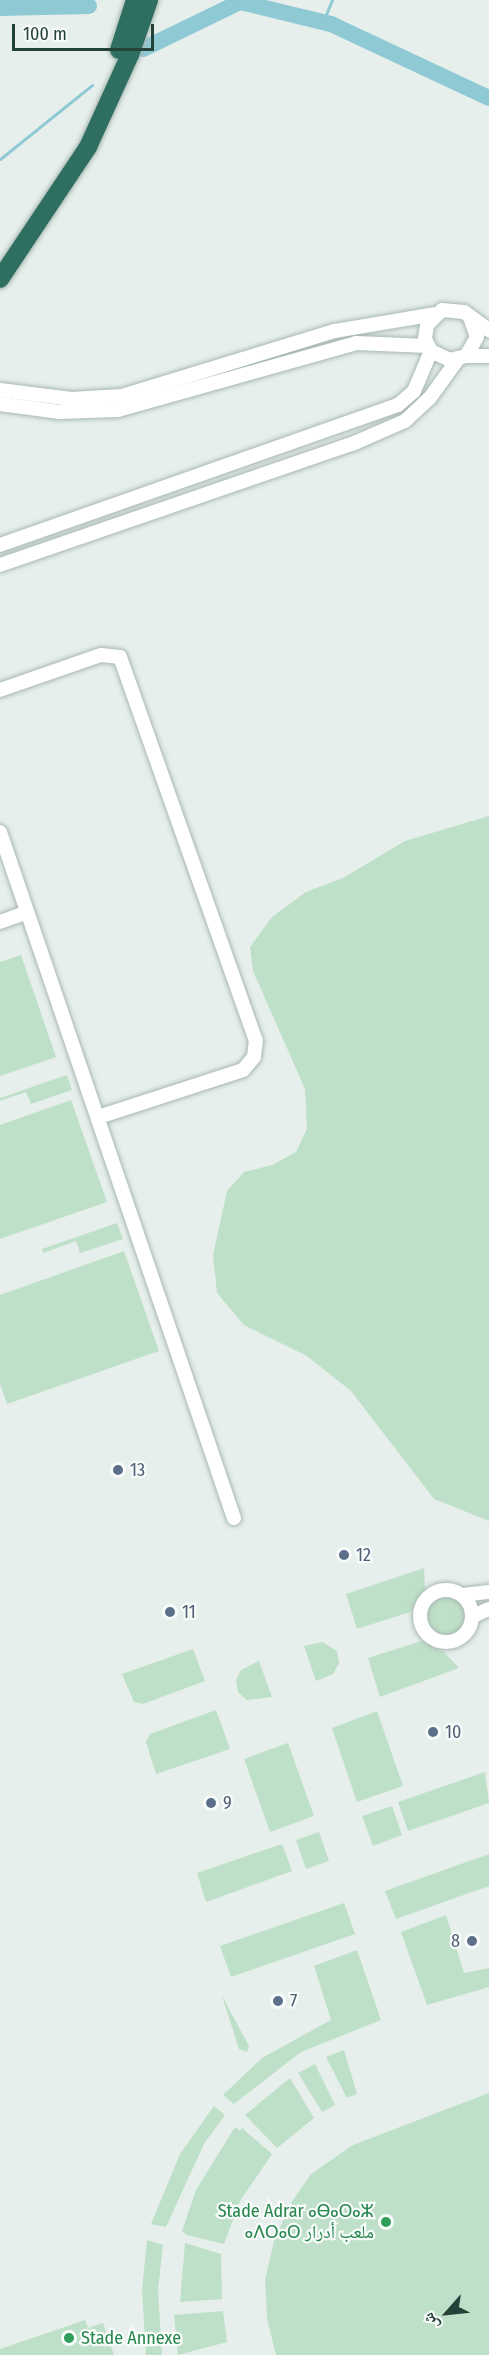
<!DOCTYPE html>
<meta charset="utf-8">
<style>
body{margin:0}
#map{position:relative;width:489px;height:2355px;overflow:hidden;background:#e6efeb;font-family:"Fira Sans Condensed","Noto Naskh Arabic","Noto Sans Tifinagh",sans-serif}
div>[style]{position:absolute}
.green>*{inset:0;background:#bfe0c8}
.round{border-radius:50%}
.stream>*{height:3px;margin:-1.5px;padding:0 1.5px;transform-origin:1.5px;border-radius:1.5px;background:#8ec9d4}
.river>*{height:16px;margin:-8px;padding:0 8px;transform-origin:8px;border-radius:8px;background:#8ec9d4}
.roads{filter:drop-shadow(0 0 2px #a8b8b2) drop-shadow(0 0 2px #a8b8b2)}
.minor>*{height:14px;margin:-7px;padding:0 7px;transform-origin:7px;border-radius:7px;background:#fff}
.minor>.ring{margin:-7px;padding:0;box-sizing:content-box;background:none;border:14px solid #fff;border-radius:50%}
.highway>*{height:18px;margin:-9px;padding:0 9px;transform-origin:9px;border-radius:9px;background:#2f6f62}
.dots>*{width:16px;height:16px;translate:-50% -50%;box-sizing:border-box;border:3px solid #f7fbf9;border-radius:50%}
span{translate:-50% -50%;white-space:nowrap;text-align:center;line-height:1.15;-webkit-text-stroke:4.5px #f7fbf9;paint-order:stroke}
.service-label{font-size:18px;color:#4e5e75}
.left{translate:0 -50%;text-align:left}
.right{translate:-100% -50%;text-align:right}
.leisure-label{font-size:18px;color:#27864d}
.north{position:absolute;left:417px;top:2283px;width:60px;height:60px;-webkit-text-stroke:4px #f7fbf9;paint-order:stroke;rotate:243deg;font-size:16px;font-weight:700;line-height:24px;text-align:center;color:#24423a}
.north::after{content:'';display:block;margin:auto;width:21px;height:27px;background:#24423a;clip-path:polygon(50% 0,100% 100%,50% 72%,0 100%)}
.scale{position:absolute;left:12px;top:24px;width:142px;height:27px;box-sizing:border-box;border:3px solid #24423a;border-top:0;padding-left:8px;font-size:18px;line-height:21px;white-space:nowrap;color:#24423a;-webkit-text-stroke:4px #f7fbf9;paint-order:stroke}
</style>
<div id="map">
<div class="green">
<div style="clip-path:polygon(489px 816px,489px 1521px,434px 1499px,351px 1391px,307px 1356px,244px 1325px,217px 1293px,213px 1255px,227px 1191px,244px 1172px,272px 1165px,296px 1152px,307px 1129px,305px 1089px,253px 971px,250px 947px,272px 917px,306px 892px,343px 878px,405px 841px)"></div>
<div style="clip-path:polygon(21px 955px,56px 1057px,0 1076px,0 962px)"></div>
<div style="clip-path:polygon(67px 1075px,72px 1090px,31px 1104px,26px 1092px,0 1101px,0 1098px)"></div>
<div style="clip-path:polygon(71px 1100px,107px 1202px,0 1239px,0 1125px)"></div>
<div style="clip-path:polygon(117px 1223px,123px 1239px,80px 1253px,76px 1241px,43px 1253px,42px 1249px)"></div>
<div style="clip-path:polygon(124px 1251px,159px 1351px,7px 1404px,0 1384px,0 1295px)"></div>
<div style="clip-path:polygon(424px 1568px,425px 1589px,410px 1612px,357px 1629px,346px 1594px)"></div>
<div class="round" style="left:428px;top:1595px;width:40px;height:40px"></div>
<div style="clip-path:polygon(422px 1641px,444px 1652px,459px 1668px,380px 1697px,368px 1658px)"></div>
<div style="clip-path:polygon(322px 1642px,337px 1651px,339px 1663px,333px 1674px,316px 1681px,304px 1646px)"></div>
<div style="clip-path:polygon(193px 1649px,205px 1681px,143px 1704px,134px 1702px,122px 1674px)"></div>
<div style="clip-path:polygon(259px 1661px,272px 1697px,247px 1700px,238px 1692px,236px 1680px,241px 1670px)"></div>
<div style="clip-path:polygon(216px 1710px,230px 1749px,156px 1774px,146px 1742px,150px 1734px)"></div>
<div style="clip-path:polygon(377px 1711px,403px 1786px,357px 1802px,332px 1728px)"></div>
<div style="clip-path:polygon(288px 1743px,314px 1816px,270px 1832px,244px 1759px)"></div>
<div style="clip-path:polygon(485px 1772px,489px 1803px,408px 1831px,398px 1802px)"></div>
<div style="clip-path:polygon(392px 1806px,402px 1835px,373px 1846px,362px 1816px)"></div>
<div style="clip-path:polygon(319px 1832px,329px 1861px,306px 1869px,296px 1840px)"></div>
<div style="clip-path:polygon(282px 1844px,292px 1871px,206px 1902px,197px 1873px)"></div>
<div style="clip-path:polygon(489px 1854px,489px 1886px,396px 1919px,385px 1891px)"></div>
<div style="clip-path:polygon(344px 1903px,355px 1934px,231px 1977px,220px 1946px)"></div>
<div style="clip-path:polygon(446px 1915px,464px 1973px,489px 1968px,489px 1987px,427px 2005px,401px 1932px)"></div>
<div style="clip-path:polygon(357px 1950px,381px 2020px,301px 2052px,234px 2104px,223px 2095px,262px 2058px,331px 2020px,314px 1966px)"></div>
<div style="clip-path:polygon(222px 1996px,249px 2046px,247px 2052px,239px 2049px)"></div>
<div style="clip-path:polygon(344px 2050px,357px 2094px,347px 2098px,326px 2057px)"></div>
<div style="clip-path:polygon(315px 2064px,335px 2105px,322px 2112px,298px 2073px)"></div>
<div style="clip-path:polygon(290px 2078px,314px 2118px,277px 2148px,245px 2115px)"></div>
<div style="clip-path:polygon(489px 2093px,489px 2355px,276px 2355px,267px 2318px,265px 2280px,274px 2241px,291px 2203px,311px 2174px,353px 2145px)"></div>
<div style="clip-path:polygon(214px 2106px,225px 2115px,204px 2144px,166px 2227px,151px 2224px,180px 2154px)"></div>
<div style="clip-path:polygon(235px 2127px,240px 2131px,242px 2128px,272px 2154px,240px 2201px,224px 2244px,187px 2235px,182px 2231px,196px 2190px)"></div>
<div style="clip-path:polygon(147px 2240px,163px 2245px,158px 2290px,162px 2355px,146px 2355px,142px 2291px)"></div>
<div style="clip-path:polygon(185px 2243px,221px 2254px,222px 2299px,180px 2302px)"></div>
<div style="clip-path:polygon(223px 2311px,227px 2342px,178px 2355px,174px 2315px)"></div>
<div style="clip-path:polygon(85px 2320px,88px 2328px,103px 2323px,114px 2355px,0 2355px,0 2349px)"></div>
</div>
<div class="stream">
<div style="left:323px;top:22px;width:24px;rotate:-68deg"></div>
<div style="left:0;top:159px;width:118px;rotate:-38.8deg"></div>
</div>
<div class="river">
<div style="left:0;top:8px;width:89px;rotate:-1.3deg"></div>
<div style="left:143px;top:49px;width:108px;rotate:-25.9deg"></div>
<div style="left:240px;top:2px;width:94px;rotate:13.6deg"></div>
<div style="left:331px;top:24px;width:174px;rotate:25.1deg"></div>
</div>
<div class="roads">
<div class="minor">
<div style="left:470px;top:317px;width:21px;rotate:71deg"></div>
<div style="left:477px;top:337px;width:22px;rotate:120deg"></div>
<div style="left:466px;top:356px;width:16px;rotate:166deg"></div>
<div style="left:450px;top:360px;width:21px;rotate:-155deg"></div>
<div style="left:431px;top:351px;width:13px;rotate:-117deg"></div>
<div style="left:425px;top:339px;width:14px;rotate:-82deg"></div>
<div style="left:427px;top:325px;width:21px;rotate:-45deg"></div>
<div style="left:442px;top:310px;width:22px;rotate:5deg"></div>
<div style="left:464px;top:312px;width:31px;rotate:36deg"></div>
<div style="left:466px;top:356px;width:23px"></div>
<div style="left:0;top:390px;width:72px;rotate:7.2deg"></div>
<div style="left:71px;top:399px;width:51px;rotate:-3.4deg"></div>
<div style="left:122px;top:396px;width:223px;rotate:-17deg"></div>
<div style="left:335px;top:331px;width:101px;rotate:-9.6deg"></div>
<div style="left:0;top:404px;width:60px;rotate:7.7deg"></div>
<div style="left:59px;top:412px;width:59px;rotate:-1.9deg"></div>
<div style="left:118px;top:410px;width:247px;rotate:-15.7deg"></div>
<div style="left:356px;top:343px;width:72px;rotate:2.4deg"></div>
<div style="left:0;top:545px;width:422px;rotate:-19.4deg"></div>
<div style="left:398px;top:405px;width:21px;rotate:-41deg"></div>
<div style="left:414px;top:391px;width:43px;rotate:-67deg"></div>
<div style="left:0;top:565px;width:372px;rotate:-19deg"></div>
<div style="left:352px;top:444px;width:58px;rotate:-23.5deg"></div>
<div style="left:405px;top:421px;width:33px;rotate:-43deg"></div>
<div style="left:429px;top:399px;width:49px;rotate:-54.1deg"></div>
<div style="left:0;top:690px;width:107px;rotate:-19.1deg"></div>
<div style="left:101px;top:655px;width:19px;rotate:6deg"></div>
<div style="left:120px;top:657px;width:406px;rotate:70.5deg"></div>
<div style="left:256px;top:1040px;width:17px;rotate:97deg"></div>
<div style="left:254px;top:1057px;width:17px;rotate:130deg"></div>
<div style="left:243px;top:1070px;width:152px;rotate:162deg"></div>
<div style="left:0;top:832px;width:725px;rotate:71.17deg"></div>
<div style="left:0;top:922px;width:29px;rotate:-20deg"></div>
<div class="ring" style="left:420px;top:1590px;width:38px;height:38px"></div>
<div style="left:463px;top:1595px;width:26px;rotate:-7deg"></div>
<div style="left:473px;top:1616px;width:17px;rotate:-24deg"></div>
</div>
<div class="highway">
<div style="left:119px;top:50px;width:52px;rotate:-72.3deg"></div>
<div style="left:0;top:279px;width:159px;rotate:-56.3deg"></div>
<div style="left:88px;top:147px;width:101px;rotate:-65.5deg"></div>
<div style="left:130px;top:55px;width:58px;rotate:-70.9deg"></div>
</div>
</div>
<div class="dots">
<div style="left:118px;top:1470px;background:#5c6f8a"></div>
<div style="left:344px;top:1555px;background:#5c6f8a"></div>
<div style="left:170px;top:1612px;background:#5c6f8a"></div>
<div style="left:433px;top:1732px;background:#5c6f8a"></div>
<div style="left:211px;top:1803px;background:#5c6f8a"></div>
<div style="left:472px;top:1941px;background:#5c6f8a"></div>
<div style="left:278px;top:2001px;background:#5c6f8a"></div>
<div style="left:386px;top:2222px;background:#2e9e5b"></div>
<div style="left:69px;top:2338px;background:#2e9e5b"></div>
</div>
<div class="service-label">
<span class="left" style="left:130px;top:1470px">13</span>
<span class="left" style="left:356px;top:1555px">12</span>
<span class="left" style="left:182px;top:1612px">11</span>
<span class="left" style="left:445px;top:1732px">10</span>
<span class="left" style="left:223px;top:1803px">9</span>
<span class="right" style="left:460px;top:1941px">8</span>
<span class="left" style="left:290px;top:2001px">7</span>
</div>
<div class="leisure-label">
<span class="right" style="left:374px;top:2222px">Stade Adrar ⴰⴱⴰⵔⴰⵣ<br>ⴰⴷⵔⴰⵔ ملعب أدرار</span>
<span class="left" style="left:81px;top:2338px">Stade Annexe</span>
</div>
<div class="north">ش</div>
<div class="scale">100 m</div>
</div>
